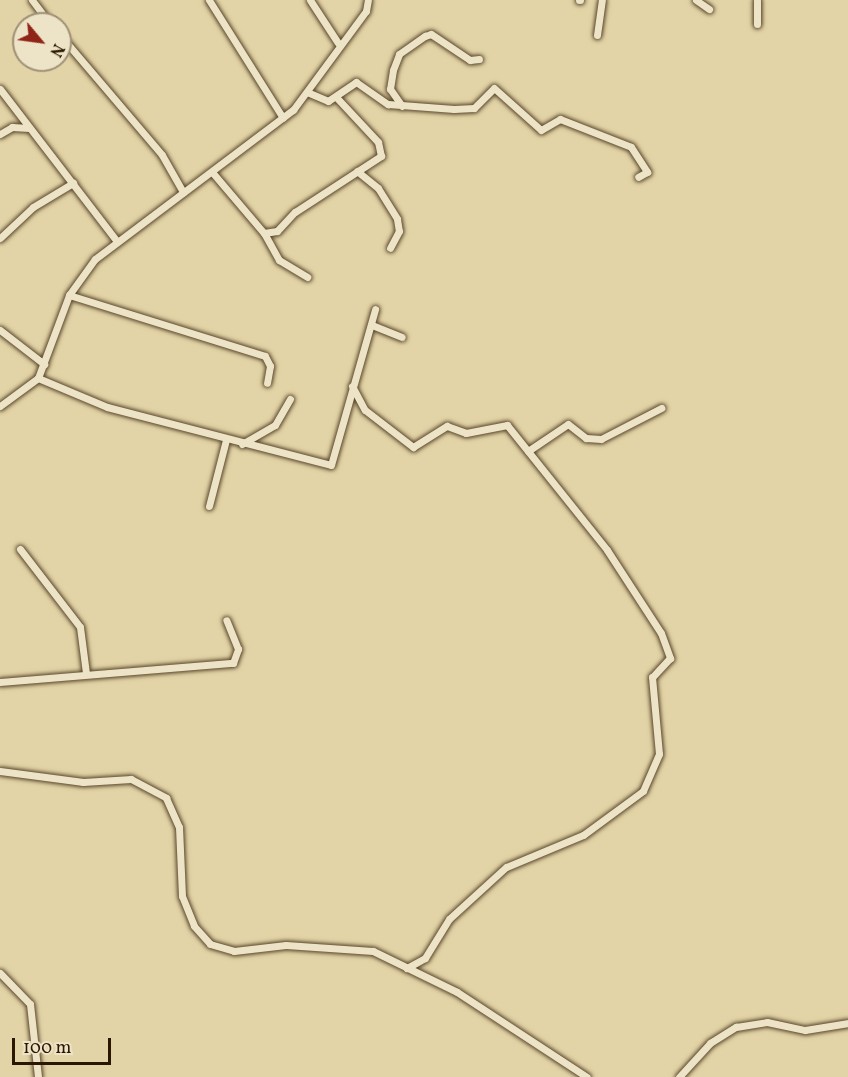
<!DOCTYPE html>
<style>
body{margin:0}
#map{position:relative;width:848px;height:1077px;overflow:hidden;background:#e3d4a7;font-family:Vollkorn,serif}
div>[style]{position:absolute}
.roads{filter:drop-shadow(0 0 2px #59462a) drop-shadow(0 0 2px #59462a)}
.minor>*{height:7px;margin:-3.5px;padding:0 3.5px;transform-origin:3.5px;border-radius:3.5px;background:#ede3c6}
span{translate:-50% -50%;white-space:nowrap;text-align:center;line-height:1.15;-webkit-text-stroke:5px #ede3c6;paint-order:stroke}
.north{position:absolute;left:12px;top:12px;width:60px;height:60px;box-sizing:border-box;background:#ede3c6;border:2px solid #9f9177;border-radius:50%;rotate:119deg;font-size:16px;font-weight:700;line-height:24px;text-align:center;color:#2b1700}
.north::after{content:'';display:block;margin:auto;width:21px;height:27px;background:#8f2418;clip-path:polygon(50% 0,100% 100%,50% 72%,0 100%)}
.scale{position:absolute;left:12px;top:1038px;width:99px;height:27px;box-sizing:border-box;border:3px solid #2b1700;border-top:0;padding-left:8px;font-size:18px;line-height:21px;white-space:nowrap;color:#2b1700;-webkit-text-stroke:4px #ede3c6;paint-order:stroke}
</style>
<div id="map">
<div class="roads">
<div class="minor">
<div style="left:32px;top:0;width:30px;rotate:53deg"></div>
<div style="left:209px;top:0;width:139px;rotate:57.9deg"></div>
<div style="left:310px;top:0;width:51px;rotate:56.9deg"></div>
<div style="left:579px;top:0;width:1px"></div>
<div style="left:696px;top:0;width:16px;rotate:35deg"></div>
<div style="left:757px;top:0;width:24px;rotate:90deg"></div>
<div style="left:60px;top:35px;width:157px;rotate:49.6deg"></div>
<div style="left:162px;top:155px;width:43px;rotate:60.4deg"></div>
<div style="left:597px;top:35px;width:35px;rotate:-82deg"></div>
<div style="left:0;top:89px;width:190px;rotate:52.5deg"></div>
<div style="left:307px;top:92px;width:23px;rotate:23deg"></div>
<div style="left:328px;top:101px;width:34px;rotate:-34deg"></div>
<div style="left:356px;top:82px;width:39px;rotate:35deg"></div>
<div style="left:388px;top:104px;width:66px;rotate:4.3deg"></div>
<div style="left:454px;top:109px;width:20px;rotate:-3deg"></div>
<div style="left:474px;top:108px;width:28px;rotate:-45deg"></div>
<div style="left:494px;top:88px;width:63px;rotate:41.8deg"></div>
<div style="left:541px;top:130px;width:22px;rotate:-30deg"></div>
<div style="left:560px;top:119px;width:76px;rotate:21.5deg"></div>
<div style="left:631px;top:147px;width:30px;rotate:57deg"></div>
<div style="left:647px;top:172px;width:10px;rotate:151deg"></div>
<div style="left:402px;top:106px;width:21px;rotate:-125deg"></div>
<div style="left:390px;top:89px;width:19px;rotate:-81deg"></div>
<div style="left:393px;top:70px;width:17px;rotate:-69deg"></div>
<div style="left:399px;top:54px;width:32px;rotate:-35deg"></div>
<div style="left:425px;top:36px;width:6px;rotate:-18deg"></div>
<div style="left:431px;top:34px;width:47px;rotate:33.7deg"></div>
<div style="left:470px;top:60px;width:9px;rotate:-6deg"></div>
<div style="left:0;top:134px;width:14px;rotate:-30deg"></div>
<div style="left:12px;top:127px;width:17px;rotate:3deg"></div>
<div style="left:357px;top:171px;width:27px;rotate:39deg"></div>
<div style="left:378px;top:188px;width:36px;rotate:58deg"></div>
<div style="left:397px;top:219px;width:12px;rotate:81deg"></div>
<div style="left:399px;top:231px;width:19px;rotate:118deg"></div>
<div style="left:212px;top:172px;width:80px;rotate:49.6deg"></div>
<div style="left:264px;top:233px;width:31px;rotate:61deg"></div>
<div style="left:279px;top:260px;width:33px;rotate:31deg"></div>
<div style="left:264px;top:233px;width:13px;rotate:-9deg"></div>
<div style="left:277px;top:231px;width:26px;rotate:-47deg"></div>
<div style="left:295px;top:212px;width:103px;rotate:-33.1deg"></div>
<div style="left:381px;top:156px;width:14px;rotate:-102deg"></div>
<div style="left:378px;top:142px;width:62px;rotate:-133deg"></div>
<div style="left:0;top:238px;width:45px;rotate:-43.2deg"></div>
<div style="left:33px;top:207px;width:47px;rotate:-31deg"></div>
<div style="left:69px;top:295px;width:205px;rotate:17.3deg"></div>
<div style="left:265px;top:356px;width:11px;rotate:63deg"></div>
<div style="left:270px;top:366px;width:17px;rotate:100deg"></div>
<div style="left:372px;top:325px;width:32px;rotate:22deg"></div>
<div style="left:0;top:330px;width:56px;rotate:37.7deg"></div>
<div style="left:38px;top:378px;width:75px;rotate:22.8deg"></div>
<div style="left:107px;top:407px;width:231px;rotate:14.5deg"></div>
<div style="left:331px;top:465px;width:162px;rotate:-74.2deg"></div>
<div style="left:352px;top:386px;width:27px;rotate:62deg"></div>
<div style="left:365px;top:410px;width:61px;rotate:37.6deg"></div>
<div style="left:413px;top:447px;width:40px;rotate:-32deg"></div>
<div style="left:447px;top:426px;width:20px;rotate:20deg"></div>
<div style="left:466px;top:433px;width:42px;rotate:-11deg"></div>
<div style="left:507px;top:425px;width:160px;rotate:51.3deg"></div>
<div style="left:607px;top:550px;width:99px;rotate:57deg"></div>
<div style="left:661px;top:633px;width:27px;rotate:70deg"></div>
<div style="left:670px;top:658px;width:26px;rotate:133deg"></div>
<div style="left:652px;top:677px;width:77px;rotate:84.8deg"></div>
<div style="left:659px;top:754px;width:40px;rotate:113.4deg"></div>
<div style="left:643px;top:791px;width:74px;rotate:143.7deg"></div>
<div style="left:583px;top:835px;width:83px;rotate:157.4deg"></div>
<div style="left:506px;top:867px;width:77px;rotate:137.6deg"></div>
<div style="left:449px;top:919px;width:46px;rotate:121.6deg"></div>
<div style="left:425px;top:958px;width:21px;rotate:151deg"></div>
<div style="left:0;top:406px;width:47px;rotate:-36.4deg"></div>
<div style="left:38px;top:378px;width:89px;rotate:-69.5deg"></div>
<div style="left:69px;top:295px;width:44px;rotate:-54.2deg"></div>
<div style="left:95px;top:259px;width:248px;rotate:-37deg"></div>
<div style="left:293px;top:110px;width:123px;rotate:-53.6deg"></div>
<div style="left:366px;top:11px;width:11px;rotate:-80deg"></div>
<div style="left:242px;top:444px;width:38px;rotate:-30deg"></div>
<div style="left:275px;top:425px;width:30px;rotate:-60deg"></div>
<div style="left:528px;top:451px;width:48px;rotate:-34deg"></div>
<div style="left:568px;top:424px;width:23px;rotate:38deg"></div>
<div style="left:586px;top:438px;width:15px;rotate:4deg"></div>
<div style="left:601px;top:439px;width:68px;rotate:-27.3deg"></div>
<div style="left:209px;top:506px;width:68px;rotate:-75.6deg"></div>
<div style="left:20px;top:549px;width:98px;rotate:52.4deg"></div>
<div style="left:80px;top:627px;width:46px;rotate:82.6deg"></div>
<div style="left:0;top:682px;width:234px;rotate:-4.7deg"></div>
<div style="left:233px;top:663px;width:15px;rotate:-70deg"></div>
<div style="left:238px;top:649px;width:31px;rotate:-112deg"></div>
<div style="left:0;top:771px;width:84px;rotate:7.5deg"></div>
<div style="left:83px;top:782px;width:48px;rotate:-3.6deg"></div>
<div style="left:131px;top:779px;width:40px;rotate:28deg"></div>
<div style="left:166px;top:798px;width:32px;rotate:66deg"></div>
<div style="left:179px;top:827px;width:69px;rotate:87.5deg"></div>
<div style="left:182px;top:896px;width:32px;rotate:68deg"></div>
<div style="left:194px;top:926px;width:24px;rotate:48deg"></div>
<div style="left:210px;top:944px;width:25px;rotate:16deg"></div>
<div style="left:234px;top:951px;width:52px;rotate:-6.6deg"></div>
<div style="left:286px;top:945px;width:87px;rotate:3.9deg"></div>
<div style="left:373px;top:951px;width:93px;rotate:26deg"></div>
<div style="left:457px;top:992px;width:155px;rotate:33.2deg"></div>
<div style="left:0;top:973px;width:43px;rotate:45.9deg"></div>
<div style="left:30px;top:1004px;width:73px;rotate:83.7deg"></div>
<div style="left:679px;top:1077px;width:46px;rotate:-47.6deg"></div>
<div style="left:710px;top:1043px;width:31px;rotate:-32deg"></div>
<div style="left:736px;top:1027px;width:31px;rotate:-9deg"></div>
<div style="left:767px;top:1022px;width:39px;rotate:12deg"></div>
<div style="left:805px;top:1030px;width:44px;rotate:-9.2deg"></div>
</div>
</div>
<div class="north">N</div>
<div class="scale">100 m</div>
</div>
